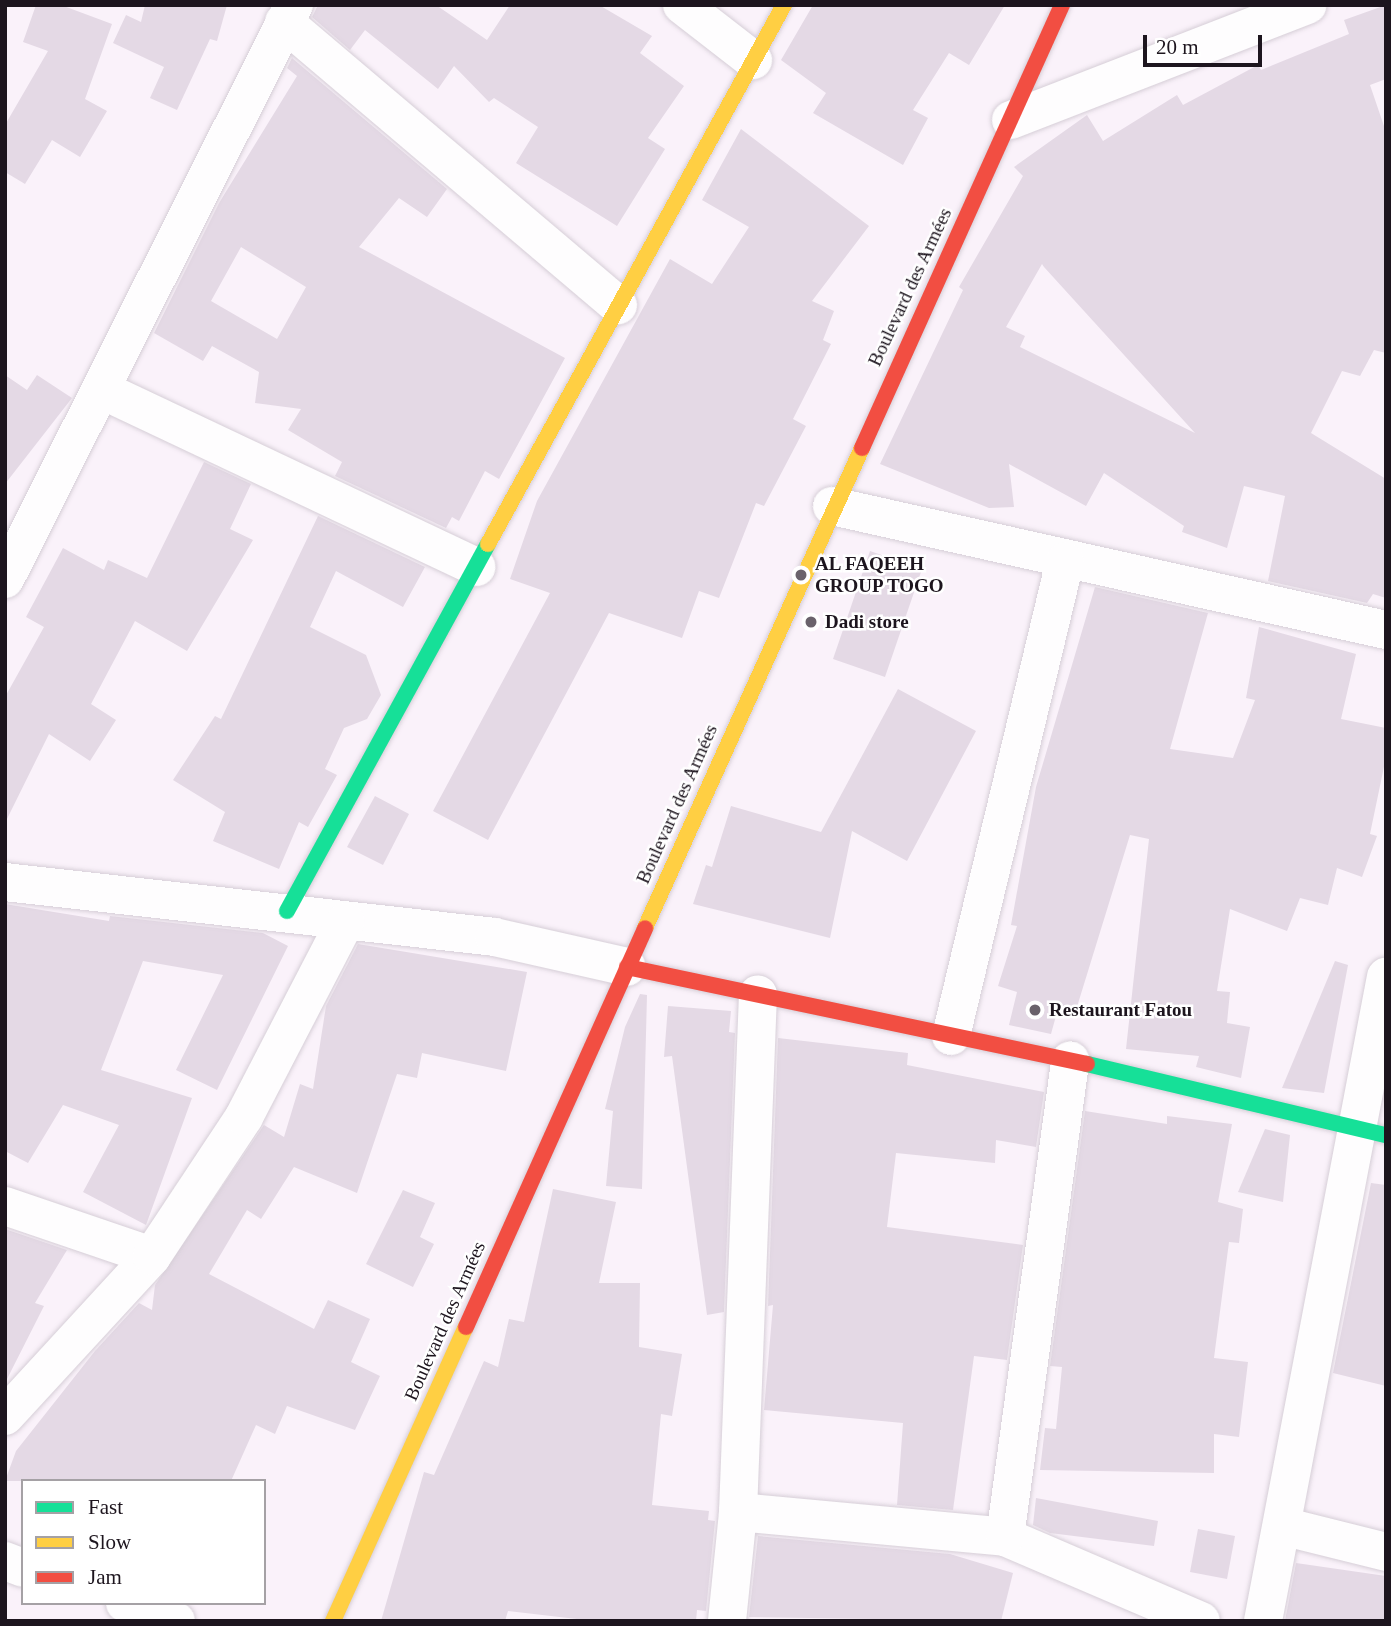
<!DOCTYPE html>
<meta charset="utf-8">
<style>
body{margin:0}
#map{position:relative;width:1391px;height:1626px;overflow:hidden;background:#faf2fa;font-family:"Times New Roman",serif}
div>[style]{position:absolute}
.building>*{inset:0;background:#e4d9e5}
.roads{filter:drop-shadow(0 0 2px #d6ced7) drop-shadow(0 0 2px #d6ced7)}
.street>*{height:38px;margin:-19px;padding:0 19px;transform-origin:19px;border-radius:19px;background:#fefdfe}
.fast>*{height:16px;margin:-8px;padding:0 8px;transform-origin:8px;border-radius:8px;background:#16e098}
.slow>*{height:16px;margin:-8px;padding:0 8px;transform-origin:8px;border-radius:8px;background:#ffcf43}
.jam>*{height:16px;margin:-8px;padding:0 8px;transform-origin:8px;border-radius:8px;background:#f24e42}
.dots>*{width:19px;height:19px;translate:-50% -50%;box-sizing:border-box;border:4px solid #fff;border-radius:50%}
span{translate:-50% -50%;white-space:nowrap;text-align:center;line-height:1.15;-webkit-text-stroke:5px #fff;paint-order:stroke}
.street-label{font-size:19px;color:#1d151e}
.poi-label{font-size:19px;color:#1d151e;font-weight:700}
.left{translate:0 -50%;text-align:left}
.frame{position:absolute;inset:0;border:7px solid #1d151e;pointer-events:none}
.legend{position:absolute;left:21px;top:1479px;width:245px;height:126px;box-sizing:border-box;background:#fff;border:2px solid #a5a1a5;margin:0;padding:9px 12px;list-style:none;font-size:21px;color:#1d151e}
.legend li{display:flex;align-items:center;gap:14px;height:35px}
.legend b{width:35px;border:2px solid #a5a1a5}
.scale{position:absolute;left:1143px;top:35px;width:119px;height:32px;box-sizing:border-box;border:4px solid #1d151e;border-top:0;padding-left:9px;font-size:21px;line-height:24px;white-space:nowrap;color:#1d151e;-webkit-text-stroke:5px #fff;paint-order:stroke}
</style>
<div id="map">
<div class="building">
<div style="clip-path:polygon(36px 5px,61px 5px,112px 24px,85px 99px,107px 111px,80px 157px,52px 140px,25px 184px,5px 172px,5px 125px,48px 51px,23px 42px)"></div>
<div style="clip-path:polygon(145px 5px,227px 5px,217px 41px,210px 39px,177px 110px,150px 98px,164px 67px,113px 43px,126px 15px,141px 22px)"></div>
<div style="clip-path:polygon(318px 5px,436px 5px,487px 40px,510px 5px,599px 5px,652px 36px,640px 53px,684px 86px,648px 138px,665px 149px,617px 226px,516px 163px,538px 127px,494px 98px,489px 102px,454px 66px,438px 89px,365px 30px,350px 50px,312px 17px)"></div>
<div style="clip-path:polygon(813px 5px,1005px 5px,969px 65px,949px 53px,913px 110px,928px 118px,903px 165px,813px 113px,826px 93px,781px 60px)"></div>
<div style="clip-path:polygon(evenodd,1386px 5px,1386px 79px,1370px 85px,1386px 132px,1386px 353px,1374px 350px,1360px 376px,1342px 371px,1311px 433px,1386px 479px,1386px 598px,1373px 594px,1367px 603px,1268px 581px,1285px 496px,1244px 486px,1227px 548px,1182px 532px,1184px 526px,1104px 473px,1086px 506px,1009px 464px,1014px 507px,989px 508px,880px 464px,963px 290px,959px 287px,1023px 176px,1014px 167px,1087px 115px,1103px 141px,1177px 95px,1183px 105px,1258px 65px,1261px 70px,1349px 34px,1344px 20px,1386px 5px,1042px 264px,1044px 267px,1195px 433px,1020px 347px,1025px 336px,1006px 327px,1042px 264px)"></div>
<div style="clip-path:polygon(evenodd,292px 58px,447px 189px,427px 217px,399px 198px,359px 247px,565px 358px,499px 479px,485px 471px,459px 521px,452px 517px,446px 528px,335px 476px,342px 462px,288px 430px,301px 409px,255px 403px,259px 372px,212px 346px,203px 361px,154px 333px,219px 203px,297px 76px,287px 68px,292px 58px,241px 247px,306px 287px,277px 339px,211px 301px,241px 247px)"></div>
<div style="clip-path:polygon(741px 129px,869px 226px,812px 301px,834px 311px,823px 340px,831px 344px,793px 419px,806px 426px,764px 506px,756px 503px,719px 598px,699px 591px,682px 638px,609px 613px,488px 840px,433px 811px,550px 593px,510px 579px,537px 501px,670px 259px,712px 284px,749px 227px,702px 200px)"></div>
<div style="clip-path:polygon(5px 375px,27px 390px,37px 375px,72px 398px,5px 484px)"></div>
<div style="clip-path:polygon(204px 462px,251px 484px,230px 529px,253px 540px,187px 651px,135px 621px,91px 704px,116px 720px,90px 761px,49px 734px,5px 823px,5px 697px,44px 627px,26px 617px,63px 548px,104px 570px,108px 560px,147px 578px)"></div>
<div style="clip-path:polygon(318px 516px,425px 567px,403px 607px,336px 571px,310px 627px,366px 655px,381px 695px,367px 719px,344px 728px,325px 769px,337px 775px,308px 827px,299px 822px,279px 869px,213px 841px,225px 812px,173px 780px,215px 716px,221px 719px)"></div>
<div style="clip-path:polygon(870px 551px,922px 569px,885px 677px,833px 659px)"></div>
<div style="clip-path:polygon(1095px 587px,1208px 613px,1170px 749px,1233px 758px,1255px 700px,1246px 698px,1259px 627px,1356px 654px,1341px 719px,1386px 728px,1386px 757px,1370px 834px,1377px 836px,1362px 877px,1337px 868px,1328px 905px,1300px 898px,1287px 931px,1230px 909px,1217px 991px,1230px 992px,1227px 1023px,1250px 1027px,1241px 1078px,1196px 1067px,1199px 1056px,1126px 1049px,1149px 839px,1130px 835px,1076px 1010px,1059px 1005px,1051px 1034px,1009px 1025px,1017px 992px,998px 986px,1017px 926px,1011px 925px,1036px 787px)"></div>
<div style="clip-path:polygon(898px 689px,976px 731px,907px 861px,852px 831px,830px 938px,693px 904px,706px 865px,712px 867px,731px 806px,821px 832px)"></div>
<div style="clip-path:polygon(375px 796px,409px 814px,383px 865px,347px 847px)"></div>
<div style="clip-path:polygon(5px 904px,109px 921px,110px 916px,263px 933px,288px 946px,217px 1090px,176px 1070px,223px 975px,143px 961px,101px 1070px,192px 1098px,146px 1225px,83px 1192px,119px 1125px,63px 1105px,28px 1163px,5px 1151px)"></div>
<div style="clip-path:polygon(358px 944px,527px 972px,506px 1071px,422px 1053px,417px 1078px,397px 1074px,357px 1193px,294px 1167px,261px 1219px,247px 1210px,209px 1274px,314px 1329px,328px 1300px,370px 1319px,351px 1362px,380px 1376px,355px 1430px,287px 1406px,275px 1434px,256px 1425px,231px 1481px,5px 1481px,16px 1451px,95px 1351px,139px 1303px,152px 1310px,155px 1285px,264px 1125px,284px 1137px,300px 1084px,313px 1089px,326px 1006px)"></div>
<div style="clip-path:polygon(1335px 961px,1348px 965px,1324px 1093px,1282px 1088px)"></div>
<div style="clip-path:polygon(640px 994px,647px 995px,642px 1189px,606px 1186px,613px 1111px,605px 1109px,625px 1027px)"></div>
<div style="clip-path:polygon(668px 1006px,731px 1011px,729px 1032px,735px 1033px,724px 1312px,707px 1315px,672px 1056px,664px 1057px)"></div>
<div style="clip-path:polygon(778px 1038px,908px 1053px,907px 1065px,1044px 1092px,1036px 1147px,996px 1140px,995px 1163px,896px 1153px,887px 1227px,1023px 1245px,1007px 1360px,974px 1356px,953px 1510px,897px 1505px,903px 1423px,764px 1410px,773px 1305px,768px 1306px)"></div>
<div style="clip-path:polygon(1085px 1111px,1167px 1124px,1167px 1116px,1232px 1124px,1218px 1202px,1243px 1209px,1239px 1243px,1229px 1242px,1214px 1358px,1248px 1362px,1239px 1437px,1214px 1434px,1214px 1473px,1040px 1470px,1045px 1428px,1056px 1429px,1062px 1367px,1050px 1366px)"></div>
<div style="clip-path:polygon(1265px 1129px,1290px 1135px,1283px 1202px,1238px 1192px)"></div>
<div style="clip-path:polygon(1371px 1183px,1386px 1185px,1386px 1386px,1333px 1373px)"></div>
<div style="clip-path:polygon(553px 1189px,616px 1202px,599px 1283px,640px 1283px,639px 1347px,682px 1354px,672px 1416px,661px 1414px,652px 1505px,709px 1511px,708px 1520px,715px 1521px,706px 1611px,697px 1610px,696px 1621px,594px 1621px,508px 1611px,505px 1621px,381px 1621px,424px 1472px,434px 1475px,484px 1361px,498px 1367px,509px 1319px,524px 1322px)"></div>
<div style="clip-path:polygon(403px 1190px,435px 1203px,420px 1237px,434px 1244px,413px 1287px,366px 1264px)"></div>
<div style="clip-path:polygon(5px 1229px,67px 1250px,35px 1303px,44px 1306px,5px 1383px)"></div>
<div style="clip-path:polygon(1036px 1498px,1158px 1521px,1154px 1546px,1050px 1533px,1033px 1525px)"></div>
<div style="clip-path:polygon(1198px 1529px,1235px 1536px,1227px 1579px,1190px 1572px)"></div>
<div style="clip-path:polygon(758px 1536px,950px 1554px,1013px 1573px,1001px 1621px,749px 1617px)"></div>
<div style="clip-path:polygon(1296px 1563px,1386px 1576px,1386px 1621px,1285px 1621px)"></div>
</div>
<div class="roads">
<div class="street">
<div style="left:682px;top:5px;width:90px;rotate:37.8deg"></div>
<div style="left:284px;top:22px;width:438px;rotate:40.3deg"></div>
<div style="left:1011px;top:120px;width:318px;rotate:-21.2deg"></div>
<div style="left:104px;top:391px;width:412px;rotate:25.3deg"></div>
<div style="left:832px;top:506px;width:568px;rotate:12.62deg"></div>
<div style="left:5px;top:579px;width:643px;rotate:-63.28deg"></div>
<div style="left:5px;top:882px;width:492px;rotate:6.4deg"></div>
<div style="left:494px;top:937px;width:136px;rotate:12.7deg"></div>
<div style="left:951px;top:1036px;width:488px;rotate:-76.5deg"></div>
<div style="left:5px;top:1206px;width:155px;rotate:18.8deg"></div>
<div style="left:5px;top:1416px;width:217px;rotate:-47.4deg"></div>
<div style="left:152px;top:1256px;width:167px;rotate:-56.5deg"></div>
<div style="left:244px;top:1117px;width:220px;rotate:-62.6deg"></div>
<div style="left:738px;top:1512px;width:268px;rotate:5.3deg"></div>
<div style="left:1005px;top:1537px;width:213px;rotate:23.2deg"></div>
<div style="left:1282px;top:1526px;width:107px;rotate:14deg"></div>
<div style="left:1005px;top:1537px;width:481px;rotate:-82.2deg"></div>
<div style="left:5px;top:1561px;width:19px;rotate:21deg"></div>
<div style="left:125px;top:1603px;width:54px;rotate:19.4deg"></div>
<div style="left:727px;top:1621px;width:110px;rotate:-84.2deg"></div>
<div style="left:738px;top:1512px;width:518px;rotate:-87.79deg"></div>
<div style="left:1263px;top:1621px;width:656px;rotate:-79.19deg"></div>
</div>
<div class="fast">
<div style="left:287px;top:911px;width:418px;rotate:-61.3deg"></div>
<div style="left:1087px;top:1064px;width:307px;rotate:13.4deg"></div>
</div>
<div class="slow">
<div style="left:488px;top:544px;width:615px;rotate:-61.23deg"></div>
<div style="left:645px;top:928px;width:527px;rotate:-65.67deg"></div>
<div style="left:333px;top:1621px;width:323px;rotate:-65.7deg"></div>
</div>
<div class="jam">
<div style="left:862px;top:448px;width:486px;rotate:-65.7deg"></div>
<div style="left:627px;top:967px;width:470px;rotate:11.9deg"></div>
<div style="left:466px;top:1327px;width:437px;rotate:-65.8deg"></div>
</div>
</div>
<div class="dots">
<div style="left:801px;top:575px;background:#6a626b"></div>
<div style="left:811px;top:622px;background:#6a626b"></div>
<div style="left:1035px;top:1010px;background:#6a626b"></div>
</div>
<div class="street-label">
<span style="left:910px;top:287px;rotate:-65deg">Boulevard des Armées</span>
<span style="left:677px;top:804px;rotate:-66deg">Boulevard des Armées</span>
<span style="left:445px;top:1321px;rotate:-66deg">Boulevard des Armées</span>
</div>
<div class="poi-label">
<span class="left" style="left:815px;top:575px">AL FAQEEH<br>GROUP TOGO</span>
<span class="left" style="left:825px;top:622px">Dadi store</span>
<span class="left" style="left:1049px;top:1010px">Restaurant Fatou</span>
</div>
<div class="frame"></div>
<ul class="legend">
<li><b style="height:9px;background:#16e098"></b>Fast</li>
<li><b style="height:9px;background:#ffcf43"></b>Slow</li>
<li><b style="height:9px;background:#f24e42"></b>Jam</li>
</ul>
<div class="scale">20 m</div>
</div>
